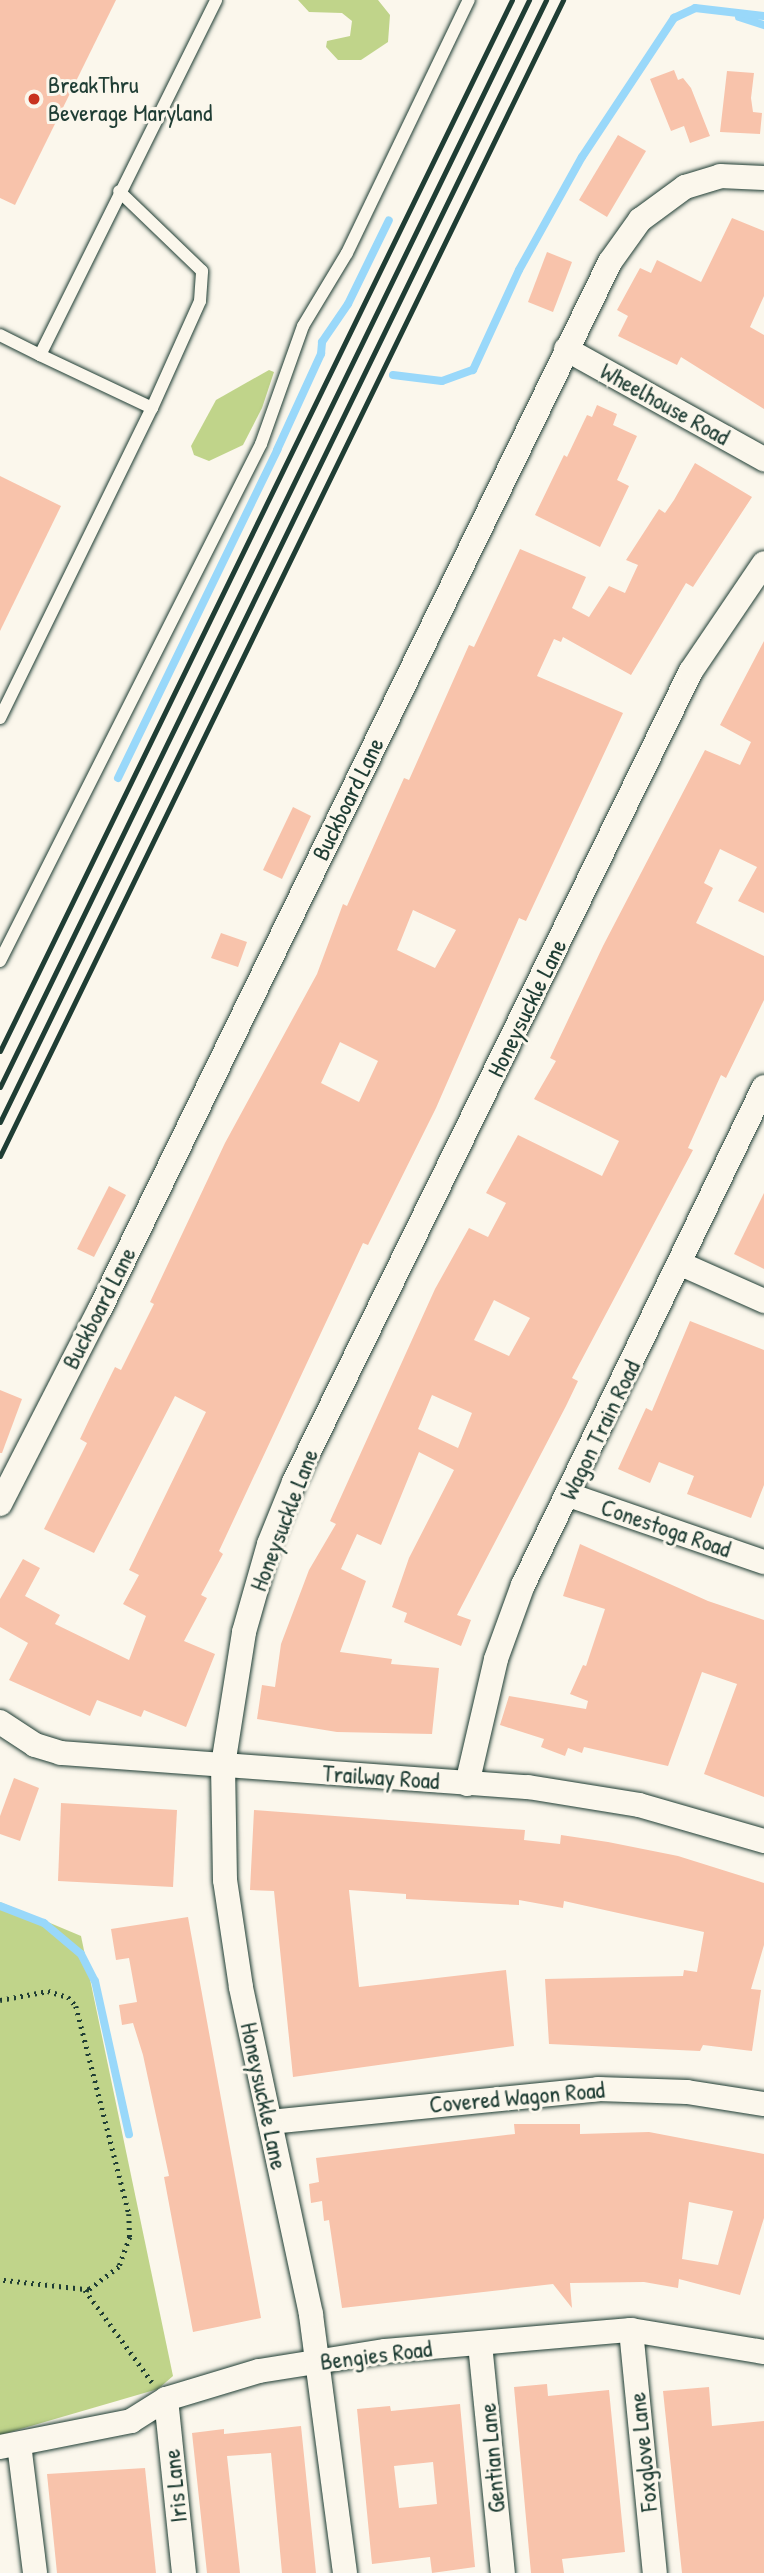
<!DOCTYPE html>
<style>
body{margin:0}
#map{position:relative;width:764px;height:2573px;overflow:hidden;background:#fbf7ec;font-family:"Patrick Hand",sans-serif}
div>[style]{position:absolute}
.green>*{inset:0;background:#c0d48a}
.stream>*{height:8px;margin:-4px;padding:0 4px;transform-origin:4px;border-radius:4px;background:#99d8fa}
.building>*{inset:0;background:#f8c3ab}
.path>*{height:4.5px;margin-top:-2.25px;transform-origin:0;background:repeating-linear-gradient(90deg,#1f3d34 0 2px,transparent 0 7px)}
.roads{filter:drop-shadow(0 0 2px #1f3d34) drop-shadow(0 0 2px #1f3d34)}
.lane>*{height:12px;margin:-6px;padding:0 6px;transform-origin:6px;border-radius:6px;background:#fbf7ec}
.street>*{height:24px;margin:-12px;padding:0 12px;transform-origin:12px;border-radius:12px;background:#fbf7ec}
.rail>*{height:5px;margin:-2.5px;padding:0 2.5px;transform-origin:2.5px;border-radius:2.5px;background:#1f3d34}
.dots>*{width:19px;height:19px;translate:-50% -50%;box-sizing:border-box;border:4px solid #fbf7ec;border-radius:50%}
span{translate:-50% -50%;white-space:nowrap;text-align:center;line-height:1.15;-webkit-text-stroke:6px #fbf7ec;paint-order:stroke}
.poi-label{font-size:24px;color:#1f3d34}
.left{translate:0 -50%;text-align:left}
.street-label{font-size:24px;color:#1f3d34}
</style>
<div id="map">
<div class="green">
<div style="clip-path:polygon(298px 0,378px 0,390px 15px,388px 42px,361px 60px,338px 60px,326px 47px,327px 41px,350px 36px,352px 21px,342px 13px,309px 12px)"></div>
<div style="clip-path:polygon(269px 370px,274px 372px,262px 408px,243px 445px,209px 461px,194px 455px,191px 446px,216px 400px)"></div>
<div style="clip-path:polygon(0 1902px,81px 1936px,173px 2376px,158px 2389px,0 2435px)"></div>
</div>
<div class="stream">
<div style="left:739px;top:17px;width:26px;rotate:18deg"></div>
<div style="left:393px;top:375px;width:49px;rotate:7deg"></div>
<div style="left:442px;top:381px;width:33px;rotate:-20deg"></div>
<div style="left:473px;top:370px;width:110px;rotate:-65.3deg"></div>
<div style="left:519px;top:270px;width:129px;rotate:-60.9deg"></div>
<div style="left:582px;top:157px;width:167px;rotate:-56.5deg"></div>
<div style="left:674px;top:18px;width:23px;rotate:-25deg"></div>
<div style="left:695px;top:8px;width:69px;rotate:6.6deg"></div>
<div style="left:118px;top:778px;width:365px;rotate:-64.1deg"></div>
<div style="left:277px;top:450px;width:106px;rotate:-65.4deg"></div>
<div style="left:321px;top:354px;width:12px;rotate:-85deg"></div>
<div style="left:322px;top:342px;width:46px;rotate:-55.6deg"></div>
<div style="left:348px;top:304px;width:93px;rotate:-64deg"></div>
<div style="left:0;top:1906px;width:47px;rotate:21.1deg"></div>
<div style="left:44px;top:1923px;width:48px;rotate:40deg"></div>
<div style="left:81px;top:1954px;width:30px;rotate:63deg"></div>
<div style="left:95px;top:1981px;width:157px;rotate:77.5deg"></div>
</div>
<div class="building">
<div style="clip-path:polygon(0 0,116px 0,15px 205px,0 198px)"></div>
<div style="clip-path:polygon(674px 70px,678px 80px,683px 78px,691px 88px,710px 136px,690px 143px,684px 126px,671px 131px,650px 79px)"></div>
<div style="clip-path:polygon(727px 71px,754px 73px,751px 98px,753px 112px,762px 113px,760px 134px,720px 132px)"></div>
<div style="clip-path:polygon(618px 135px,646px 151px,607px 217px,579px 200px)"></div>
<div style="clip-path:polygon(732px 218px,764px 231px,764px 296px,750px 327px,764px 335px,764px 409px,681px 357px,677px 365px,618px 336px,628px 316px,617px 310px,640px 268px,651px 273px,657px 260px,701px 282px)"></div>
<div style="clip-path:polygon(547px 252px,572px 262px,553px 312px,528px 302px)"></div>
<div style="clip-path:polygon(597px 405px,617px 414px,613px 425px,637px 436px,617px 480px,629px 486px,600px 547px,535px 515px,564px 455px,567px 457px,587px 415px,592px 417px)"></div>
<div style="clip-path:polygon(evenodd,695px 463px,752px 497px,693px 587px,686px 583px,631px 675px,563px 637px,561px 642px,554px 639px,537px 676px,623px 713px,526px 921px,519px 918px,436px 1108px,368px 1245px,363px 1243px,219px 1551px,223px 1554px,201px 1595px,207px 1598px,184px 1641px,215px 1654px,186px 1727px,144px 1710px,141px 1717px,97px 1700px,90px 1716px,9px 1680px,28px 1643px,0 1627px,0 1599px,23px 1559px,40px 1568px,25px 1596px,60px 1615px,55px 1624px,129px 1660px,146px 1616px,123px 1604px,139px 1575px,129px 1570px,206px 1412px,175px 1396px,94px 1553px,44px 1529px,87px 1443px,80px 1439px,89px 1420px,115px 1367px,121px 1370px,154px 1304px,150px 1302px,225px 1143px,317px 974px,343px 904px,347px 906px,404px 778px,409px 780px,469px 645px,474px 647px,520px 549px,586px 577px,572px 608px,589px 617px,609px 586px,625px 593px,638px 565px,626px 560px,659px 509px,665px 513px,674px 500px,695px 463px,413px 910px,456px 930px,435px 968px,397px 950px,413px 910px,695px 463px,340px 1042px,378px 1061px,359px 1102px,321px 1083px,340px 1042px)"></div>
<div style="clip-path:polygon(0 476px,61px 506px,0 631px)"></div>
<div style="clip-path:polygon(evenodd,764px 641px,764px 913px,738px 901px,757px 867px,720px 849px,704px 883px,713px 888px,696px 923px,764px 956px,764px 1000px,726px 1078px,721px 1075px,688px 1148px,693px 1150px,572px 1378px,578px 1381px,566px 1406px,457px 1615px,471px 1620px,461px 1646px,404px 1622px,407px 1613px,392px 1607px,409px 1558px,454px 1470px,419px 1452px,381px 1545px,357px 1534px,341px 1569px,366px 1581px,340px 1652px,392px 1659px,391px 1664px,439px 1668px,432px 1734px,337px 1732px,257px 1719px,262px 1685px,275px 1687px,281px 1644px,309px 1570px,336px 1524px,330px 1521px,435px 1289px,469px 1228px,488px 1237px,506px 1203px,486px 1193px,518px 1135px,602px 1176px,619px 1141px,534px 1099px,556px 1061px,550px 1058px,603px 946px,705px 750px,740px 765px,751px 742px,720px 725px,764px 641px,494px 1300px,530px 1318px,509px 1356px,474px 1340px,494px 1300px,764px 641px,432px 1395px,472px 1413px,458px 1448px,418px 1429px,432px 1395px)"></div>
<div style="clip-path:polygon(293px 807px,311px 816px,282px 879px,263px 870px)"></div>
<div style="clip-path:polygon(221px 933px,247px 942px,238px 967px,211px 958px)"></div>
<div style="clip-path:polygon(109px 1186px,126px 1195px,94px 1257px,77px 1249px)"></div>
<div style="clip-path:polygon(764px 1193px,764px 1269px,734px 1254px)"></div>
<div style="clip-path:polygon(690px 1321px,764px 1350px,764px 1485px,751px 1518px,687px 1494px,694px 1476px,659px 1462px,650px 1483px,618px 1469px,646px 1408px,652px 1411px)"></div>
<div style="clip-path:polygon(0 1390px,22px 1399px,2px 1453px,0 1453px)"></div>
<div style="clip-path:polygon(580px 1544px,708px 1601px,764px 1620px,764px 1797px,704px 1774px,737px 1684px,702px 1672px,668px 1766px,584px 1747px,582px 1753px,568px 1748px,565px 1756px,541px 1747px,544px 1739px,500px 1725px,509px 1696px,586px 1709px,588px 1701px,570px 1694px,583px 1665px,586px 1666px,605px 1609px,563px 1596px)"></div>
<div style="clip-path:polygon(14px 1778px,39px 1788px,20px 1841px,0 1834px,0 1816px)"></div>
<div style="clip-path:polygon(61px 1803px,177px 1810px,173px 1887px,58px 1881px)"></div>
<div style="clip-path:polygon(254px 1810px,525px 1830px,524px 1840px,560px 1844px,561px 1835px,608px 1842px,678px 1856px,764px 1883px,764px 1945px,751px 1989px,761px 1990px,752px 2051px,703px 2045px,700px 2051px,549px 2044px,545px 1979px,683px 1976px,684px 1970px,697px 1972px,704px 1932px,564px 1901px,563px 1908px,519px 1900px,519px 1905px,406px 1899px,406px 1894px,349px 1890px,359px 1987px,506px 1970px,514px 2046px,293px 2077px,274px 1891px,250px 1890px)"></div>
<div style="clip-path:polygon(188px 1917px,261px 2318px,193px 2332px,164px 2177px,169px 2176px,143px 2055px,133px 2023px,122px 2025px,119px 2005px,137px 2002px,129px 1958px,116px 1960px,111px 1929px)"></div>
<div style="clip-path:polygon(evenodd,514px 2124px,580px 2124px,580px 2134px,649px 2132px,764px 2154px,764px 2218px,740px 2295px,679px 2279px,678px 2288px,644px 2282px,570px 2283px,572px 2308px,553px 2284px,342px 2308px,329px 2220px,324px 2221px,322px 2201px,311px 2203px,309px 2184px,319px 2182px,316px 2158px,515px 2134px,514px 2124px,689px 2202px,733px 2211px,718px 2265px,682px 2259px,689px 2202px)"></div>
<div style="clip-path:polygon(547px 2384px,548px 2396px,609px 2390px,625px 2552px,562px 2559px,564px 2573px,531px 2573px,514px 2387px)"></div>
<div style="clip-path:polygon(709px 2387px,712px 2426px,764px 2421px,764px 2573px,682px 2573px,663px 2391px)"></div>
<div style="clip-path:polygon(evenodd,460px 2404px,475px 2567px,432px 2573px,430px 2557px,372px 2564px,357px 2409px,390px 2406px,391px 2411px,460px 2404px,433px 2462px,437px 2504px,399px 2508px,394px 2466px,433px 2462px)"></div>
<div style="clip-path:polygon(301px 2426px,316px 2573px,282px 2573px,271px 2453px,227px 2456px,240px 2573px,207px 2573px,192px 2433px,224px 2429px,224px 2434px)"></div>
<div style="clip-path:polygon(145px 2468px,156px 2573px,57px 2573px,47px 2474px)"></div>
</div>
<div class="path">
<div style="left:0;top:2000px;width:49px;rotate:-10.6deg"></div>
<div style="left:48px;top:1991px;width:21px;rotate:17deg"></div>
<div style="left:68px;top:1997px;width:12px;rotate:48deg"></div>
<div style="left:76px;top:2006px;width:215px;rotate:75.7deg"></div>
<div style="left:129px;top:2214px;width:23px;rotate:88deg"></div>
<div style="left:130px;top:2237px;width:32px;rotate:110deg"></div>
<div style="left:119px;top:2267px;width:38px;rotate:143deg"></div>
<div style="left:89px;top:2290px;width:90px;rotate:-173.6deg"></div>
<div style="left:85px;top:2290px;width:114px;rotate:53.9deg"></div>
</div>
<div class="roads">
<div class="lane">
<div style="left:0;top:335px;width:45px;rotate:26.6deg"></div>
<div style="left:40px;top:355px;width:396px;rotate:-63.6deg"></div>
<div style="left:40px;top:355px;width:124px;rotate:25.3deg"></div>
<div style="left:152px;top:408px;width:117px;rotate:-65.8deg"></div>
<div style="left:200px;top:301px;width:30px;rotate:-86deg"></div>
<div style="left:202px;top:271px;width:115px;rotate:-136.1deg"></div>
<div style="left:0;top:718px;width:345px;rotate:-63.9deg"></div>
<div style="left:0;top:961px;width:579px;rotate:-63.21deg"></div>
<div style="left:261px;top:444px;width:125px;rotate:-70.4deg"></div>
<div style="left:303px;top:326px;width:85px;rotate:-58.9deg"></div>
<div style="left:347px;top:253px;width:281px;rotate:-64.3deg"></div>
</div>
<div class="street">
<div style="left:566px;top:349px;width:227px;rotate:29.1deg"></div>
<div style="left:681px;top:1264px;width:91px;rotate:24deg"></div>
<div style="left:569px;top:1495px;width:206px;rotate:19deg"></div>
<div style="left:0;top:1504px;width:219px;rotate:-62.9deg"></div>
<div style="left:100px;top:1309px;width:1165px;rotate:-64.03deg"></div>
<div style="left:610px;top:262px;width:52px;rotate:-54.5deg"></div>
<div style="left:640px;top:220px;width:56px;rotate:-36.3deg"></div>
<div style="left:685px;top:187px;width:37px;rotate:-17deg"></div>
<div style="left:720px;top:176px;width:44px;rotate:2.6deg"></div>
<div style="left:0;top:1722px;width:42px;rotate:33.3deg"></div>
<div style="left:35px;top:1745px;width:27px;rotate:17deg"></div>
<div style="left:61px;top:1753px;width:468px;rotate:4.2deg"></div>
<div style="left:528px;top:1787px;width:112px;rotate:9.2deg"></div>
<div style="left:639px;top:1805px;width:130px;rotate:16.1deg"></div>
<div style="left:467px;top:1784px;width:128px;rotate:-76.9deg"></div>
<div style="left:496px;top:1659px;width:79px;rotate:-70deg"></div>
<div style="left:523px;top:1585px;width:553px;rotate:-64.18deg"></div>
<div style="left:270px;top:2122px;width:330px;rotate:-5.7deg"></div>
<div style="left:598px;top:2089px;width:89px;rotate:1.9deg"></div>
<div style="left:687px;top:2092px;width:78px;rotate:8.9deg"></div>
<div style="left:631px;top:2330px;width:244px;rotate:84.4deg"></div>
<div style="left:480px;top:2344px;width:230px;rotate:84.3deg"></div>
<div style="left:166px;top:2399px;width:175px;rotate:84.1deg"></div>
<div style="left:19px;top:2444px;width:130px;rotate:82.9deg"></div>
<div style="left:0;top:2447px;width:134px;rotate:-11.2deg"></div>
<div style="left:131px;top:2421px;width:41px;rotate:-32.2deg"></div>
<div style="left:166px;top:2399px;width:97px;rotate:-16.8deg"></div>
<div style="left:259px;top:2371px;width:128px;rotate:-9deg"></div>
<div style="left:385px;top:2351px;width:247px;rotate:-4.9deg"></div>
<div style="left:631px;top:2330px;width:135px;rotate:9.4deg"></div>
<div style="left:345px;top:2573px;width:261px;rotate:-97.5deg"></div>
<div style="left:311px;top:2314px;width:334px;rotate:-102.1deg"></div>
<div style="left:241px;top:1987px;width:108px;rotate:-98.5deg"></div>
<div style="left:225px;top:1880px;width:115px;rotate:-91deg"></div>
<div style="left:223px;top:1765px;width:135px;rotate:-81deg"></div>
<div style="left:244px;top:1632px;width:91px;rotate:-74.1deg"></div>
<div style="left:269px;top:1544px;width:67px;rotate:-68deg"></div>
<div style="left:294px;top:1482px;width:903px;rotate:-63.92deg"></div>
<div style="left:691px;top:671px;width:130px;rotate:-55.9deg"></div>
</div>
</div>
<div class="rail">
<div style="left:0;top:1051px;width:1169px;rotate:-64.03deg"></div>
<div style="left:0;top:1087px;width:1209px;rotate:-64.05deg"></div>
<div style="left:0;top:1122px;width:1248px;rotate:-64.05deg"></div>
<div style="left:0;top:1156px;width:1286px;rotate:-64.03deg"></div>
</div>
<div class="dots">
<div style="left:34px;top:99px;background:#c8321e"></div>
</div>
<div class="poi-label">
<span class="left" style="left:48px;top:99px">BreakThru<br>Beverage Maryland</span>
</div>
<div class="street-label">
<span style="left:665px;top:404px;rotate:29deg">Wheelhouse Road</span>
<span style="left:348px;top:799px;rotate:-64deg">Buckboard Lane</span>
<span style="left:527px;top:1008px;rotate:-64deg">Honeysuckle Lane</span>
<span style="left:99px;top:1308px;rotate:-63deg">Buckboard Lane</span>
<span style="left:600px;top:1430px;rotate:-64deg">Wagon Train Road</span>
<span style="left:284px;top:1520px;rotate:-69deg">Honeysuckle Lane</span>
<span style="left:666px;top:1528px;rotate:19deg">Conestoga Road</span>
<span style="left:381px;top:1777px;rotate:4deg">Trailway Road</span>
<span style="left:264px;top:2096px;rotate:78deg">Honeysuckle Lane</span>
<span style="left:517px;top:2097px;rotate:-5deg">Covered Wagon Road</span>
<span style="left:376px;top:2355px;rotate:-7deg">Bengies Road</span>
<span style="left:643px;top:2452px;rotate:-96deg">Foxglove Lane</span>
<span style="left:492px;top:2458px;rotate:-95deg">Gentian Lane</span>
<span style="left:175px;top:2486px;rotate:-96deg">Iris Lane</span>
</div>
</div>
